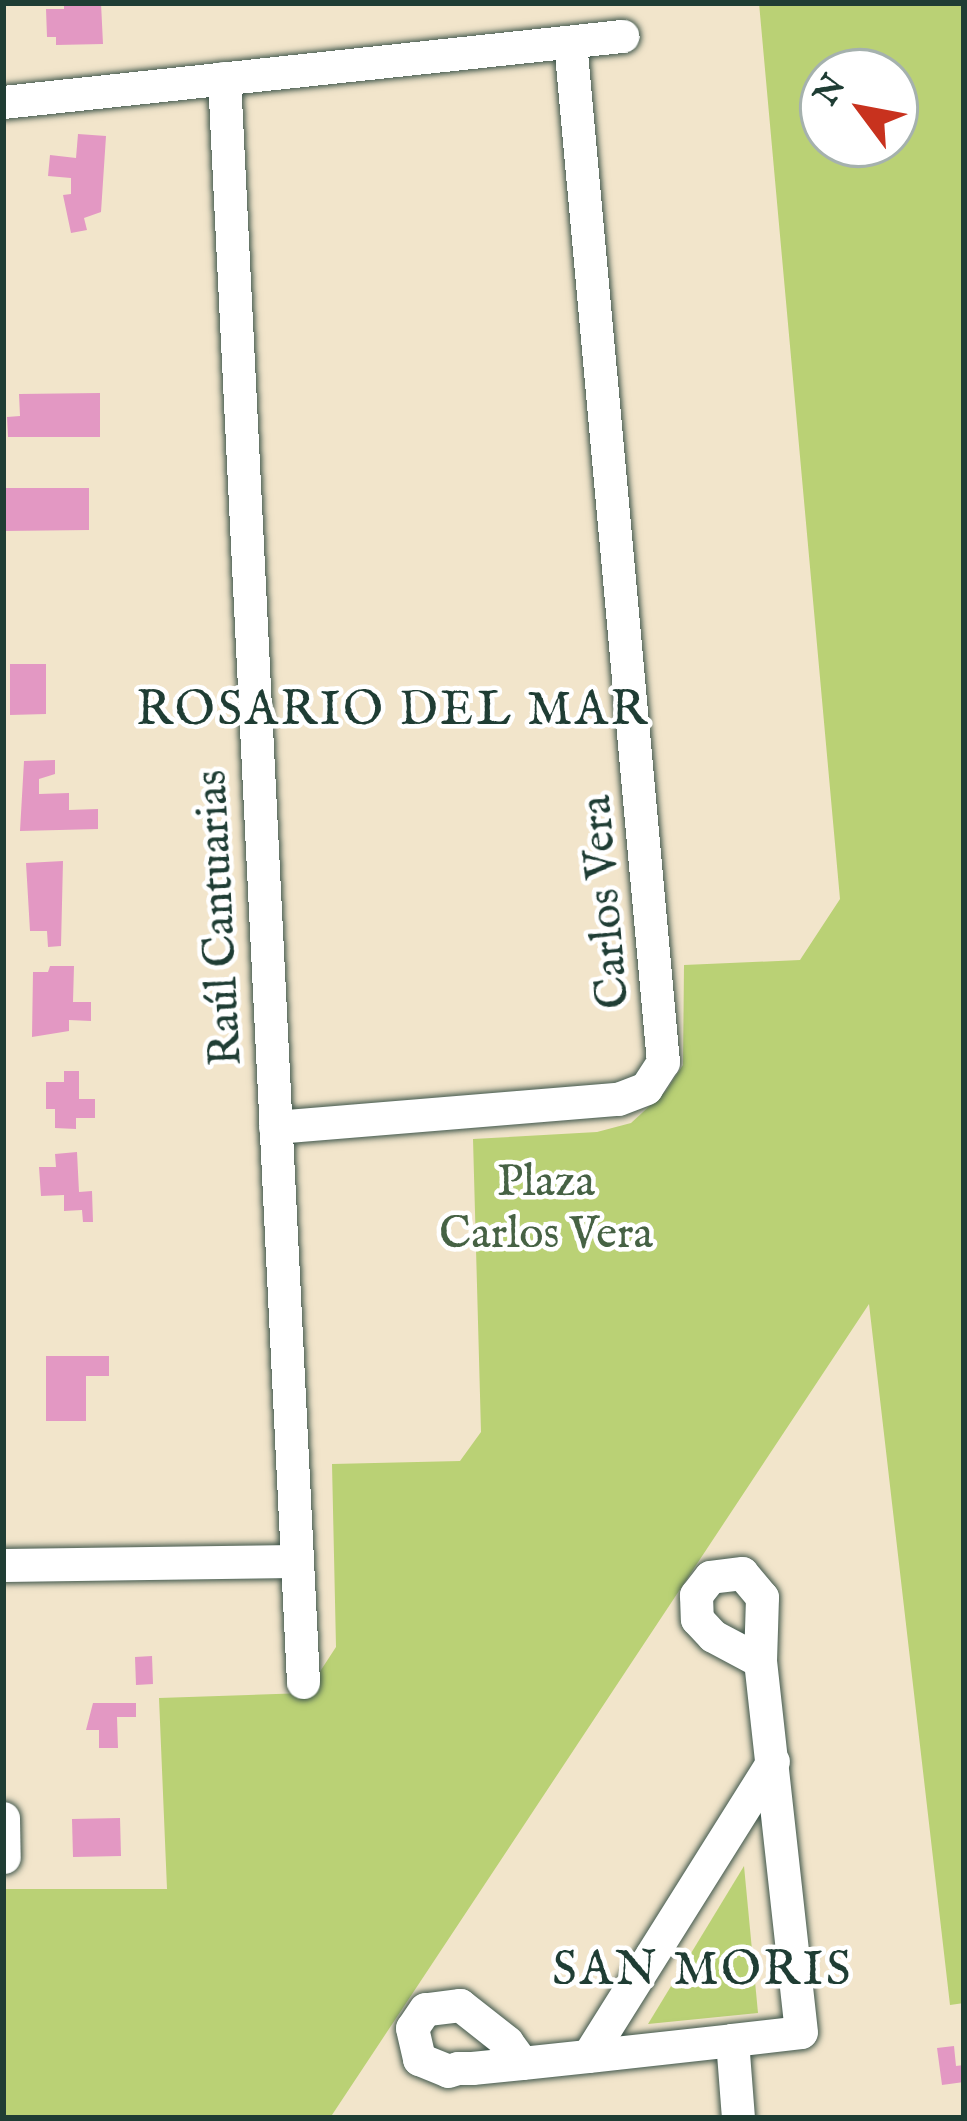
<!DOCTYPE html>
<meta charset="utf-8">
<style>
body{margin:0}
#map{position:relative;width:967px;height:2121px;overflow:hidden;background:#f2e5cb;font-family:"IM FELL English",serif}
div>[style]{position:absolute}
.green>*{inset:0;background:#bad175}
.building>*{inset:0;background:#e398c3}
.roads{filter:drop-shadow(0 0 3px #3f564b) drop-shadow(0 0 3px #3f564b)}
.minor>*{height:33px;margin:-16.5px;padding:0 16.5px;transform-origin:16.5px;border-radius:16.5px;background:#fff}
span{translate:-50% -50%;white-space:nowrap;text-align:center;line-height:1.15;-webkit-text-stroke:9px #fff;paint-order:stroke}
.street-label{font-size:45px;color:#1f3d34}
.park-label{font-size:45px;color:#466244}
.neighbourhood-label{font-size:48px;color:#1f3d34;letter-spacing:3px}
.frame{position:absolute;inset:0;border:6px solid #1f3d34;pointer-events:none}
.north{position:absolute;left:799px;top:48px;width:120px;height:120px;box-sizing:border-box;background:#fff;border:3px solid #a5b1ae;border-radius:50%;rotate:302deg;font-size:33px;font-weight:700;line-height:48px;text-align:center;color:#1f3d34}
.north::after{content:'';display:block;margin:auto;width:42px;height:54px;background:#c8321e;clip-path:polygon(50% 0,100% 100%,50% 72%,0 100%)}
</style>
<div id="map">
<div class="green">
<div style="clip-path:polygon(evenodd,759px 3px,964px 3px,964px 2003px,950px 2005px,869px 1304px,330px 2118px,3px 2118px,3px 1889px,167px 1889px,159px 1698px,306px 1693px,336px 1647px,332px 1464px,460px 1461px,481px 1432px,473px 1139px,597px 1132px,631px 1123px,666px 1091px,683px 1065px,684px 965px,800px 960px,840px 899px,759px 3px,823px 72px,895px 72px,895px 144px,823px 144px,823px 72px)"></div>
<div style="clip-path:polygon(744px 1866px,758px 2013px,648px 2024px)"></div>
</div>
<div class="building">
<div style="clip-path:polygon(64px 3px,101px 3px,103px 44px,56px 45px,56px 37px,47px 37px,46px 9px,64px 9px)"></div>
<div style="clip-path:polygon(78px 134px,106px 136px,101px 212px,84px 218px,87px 230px,71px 233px,63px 195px,71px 194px,71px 178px,48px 176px,50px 155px,76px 158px)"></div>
<div style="clip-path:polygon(100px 393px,100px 437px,8px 437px,7px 417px,20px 416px,19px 394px)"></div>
<div style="clip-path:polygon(3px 488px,89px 488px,89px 530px,3px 531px)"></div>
<div style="clip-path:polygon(10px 664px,46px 664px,46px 714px,10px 715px)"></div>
<div style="clip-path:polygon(55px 760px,55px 774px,39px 779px,39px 794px,69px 793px,69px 810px,98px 809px,98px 829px,20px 831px,24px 761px)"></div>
<div style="clip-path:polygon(63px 861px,61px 946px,48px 947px,47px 931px,30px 931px,26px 863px)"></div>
<div style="clip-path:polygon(50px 966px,74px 966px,73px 1002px,91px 1002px,91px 1021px,69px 1020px,69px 1031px,32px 1037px,33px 972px,48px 972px)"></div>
<div style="clip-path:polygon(64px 1071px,79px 1071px,79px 1099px,95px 1099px,95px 1118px,76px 1118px,76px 1129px,55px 1128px,55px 1109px,46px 1109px,46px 1082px,64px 1082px)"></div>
<div style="clip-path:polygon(77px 1152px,79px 1192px,92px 1191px,93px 1222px,83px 1222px,82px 1210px,64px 1211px,64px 1195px,41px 1196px,39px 1167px,56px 1167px,55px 1154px)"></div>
<div style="clip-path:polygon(46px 1356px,109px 1356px,109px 1376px,86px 1376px,86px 1421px,46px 1421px)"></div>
<div style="clip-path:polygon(152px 1656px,153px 1684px,136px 1685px,135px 1657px)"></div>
<div style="clip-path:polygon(93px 1703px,136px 1703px,136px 1717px,117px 1717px,118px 1748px,99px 1748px,99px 1730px,86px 1730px)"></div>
<div style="clip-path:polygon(120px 1818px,121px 1856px,73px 1857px,72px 1819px)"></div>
<div style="clip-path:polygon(954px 2046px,956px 2066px,964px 2065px,964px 2082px,942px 2085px,937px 2048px)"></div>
</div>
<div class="roads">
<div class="minor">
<div style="left:224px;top:78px;width:1606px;rotate:87.18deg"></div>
<div style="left:3px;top:102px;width:623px;rotate:-6.09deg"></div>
<div style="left:275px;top:1127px;width:344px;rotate:-4.7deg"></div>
<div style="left:618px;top:1099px;width:30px;rotate:-21deg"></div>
<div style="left:646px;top:1088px;width:31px;rotate:-57deg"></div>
<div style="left:663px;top:1062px;width:1024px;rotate:-95.21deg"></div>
<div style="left:3px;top:1565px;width:292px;rotate:-0.8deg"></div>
<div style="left:3px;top:1818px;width:39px;rotate:89deg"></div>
<div style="left:732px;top:2040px;width:78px;rotate:85.6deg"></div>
<div style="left:588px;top:2056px;width:348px;rotate:-57.9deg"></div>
<div style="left:522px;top:2063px;width:26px;rotate:-126deg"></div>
<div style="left:507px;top:2042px;width:60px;rotate:-141.8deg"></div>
<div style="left:460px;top:2005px;width:35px;rotate:173deg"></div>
<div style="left:425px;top:2009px;width:23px;rotate:124deg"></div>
<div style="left:412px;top:2028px;width:32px;rotate:77deg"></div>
<div style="left:419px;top:2059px;width:31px;rotate:22deg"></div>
<div style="left:448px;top:2071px;width:10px;rotate:-17deg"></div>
<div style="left:458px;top:2068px;width:14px"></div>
<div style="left:472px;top:2068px;width:50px;rotate:-5.7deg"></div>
<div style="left:522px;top:2063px;width:66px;rotate:-6.1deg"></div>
<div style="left:588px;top:2056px;width:145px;rotate:-6.3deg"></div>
<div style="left:732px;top:2040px;width:69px;rotate:-6.6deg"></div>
<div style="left:801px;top:2032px;width:373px;rotate:-96.3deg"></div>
<div style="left:760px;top:1661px;width:64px;rotate:-88.2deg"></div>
<div style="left:762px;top:1597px;width:31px;rotate:-130deg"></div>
<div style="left:742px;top:1573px;width:32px;rotate:173deg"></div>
<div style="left:710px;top:1577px;width:23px;rotate:128deg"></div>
<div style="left:696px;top:1595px;width:24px;rotate:88deg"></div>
<div style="left:697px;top:1619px;width:23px;rotate:47deg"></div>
<div style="left:713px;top:1636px;width:53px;rotate:28deg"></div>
</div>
</div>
<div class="street-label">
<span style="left:606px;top:902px;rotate:-95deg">Carlos Vera</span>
<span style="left:220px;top:918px;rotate:-93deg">Raúl Cantuarias</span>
</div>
<div class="park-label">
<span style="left:546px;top:1209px">Plaza<br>Carlos Vera</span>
</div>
<div class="neighbourhood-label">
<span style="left:393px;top:712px">ROSARIO DEL MAR</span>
<span style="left:703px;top:1972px">SAN MORIS</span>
</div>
<div class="frame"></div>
<div class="north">N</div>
</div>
